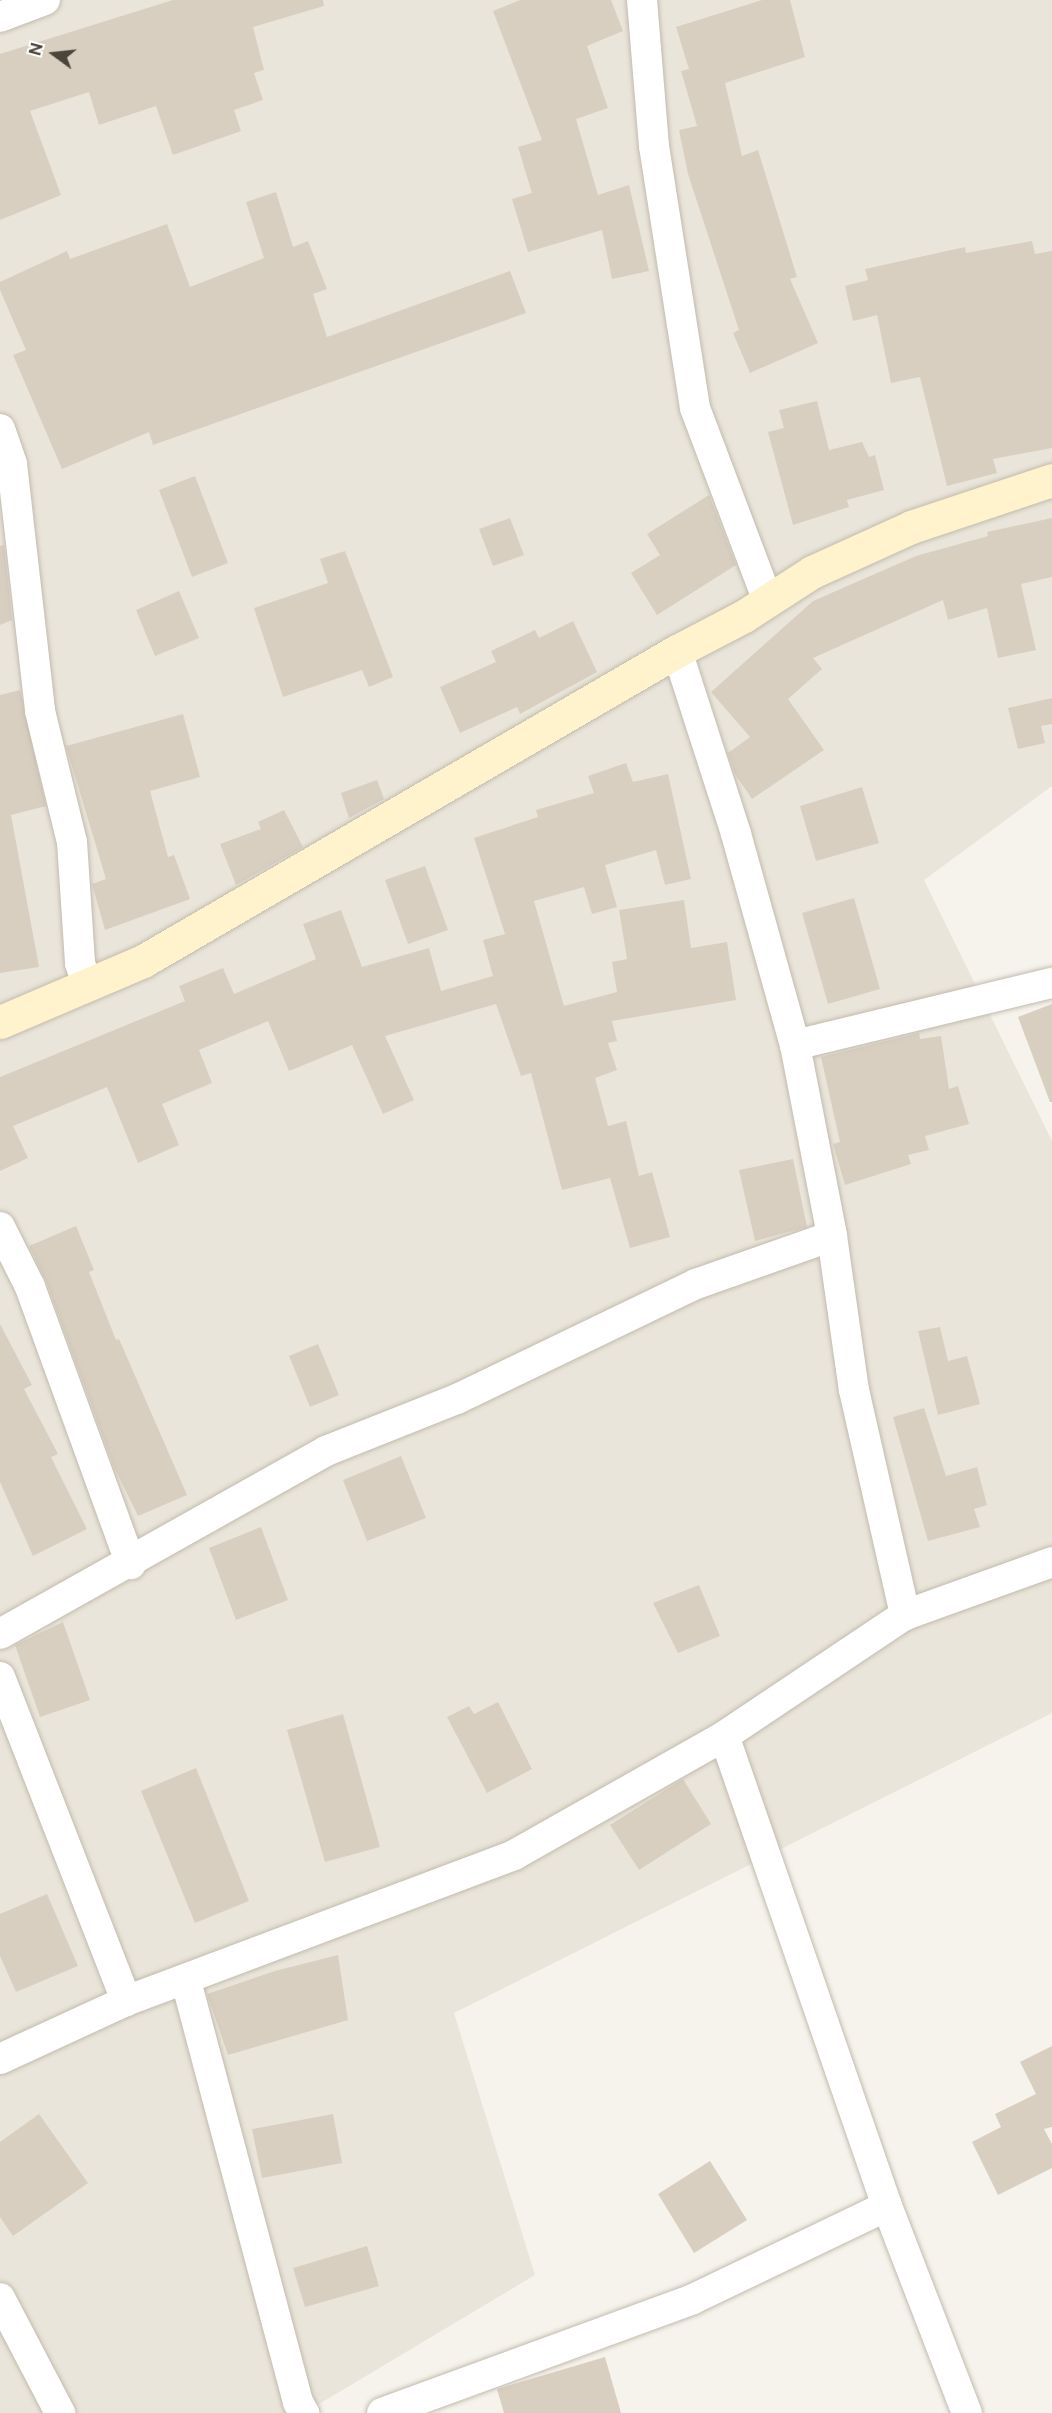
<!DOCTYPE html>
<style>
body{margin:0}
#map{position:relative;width:1052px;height:2413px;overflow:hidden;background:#f6f3ec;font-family:"Public Sans",sans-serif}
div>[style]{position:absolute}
.residential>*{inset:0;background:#eae5da}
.building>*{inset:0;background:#d8cfc1}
.roads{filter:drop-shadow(0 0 2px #c2bbae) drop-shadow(0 0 2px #c2bbae)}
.minor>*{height:30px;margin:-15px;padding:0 15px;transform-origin:15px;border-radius:15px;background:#fff}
.secondary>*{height:33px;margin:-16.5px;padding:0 16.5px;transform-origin:16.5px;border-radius:16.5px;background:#fff3cd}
span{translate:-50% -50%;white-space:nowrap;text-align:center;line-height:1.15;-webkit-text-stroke:4.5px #fff;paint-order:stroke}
.north{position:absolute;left:24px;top:24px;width:60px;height:60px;-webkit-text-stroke:4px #fff;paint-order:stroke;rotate:285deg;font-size:16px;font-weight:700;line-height:24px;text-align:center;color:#4b4439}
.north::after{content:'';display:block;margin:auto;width:21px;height:27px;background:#4b4439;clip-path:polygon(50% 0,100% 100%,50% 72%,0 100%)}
</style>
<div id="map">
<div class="residential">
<div style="clip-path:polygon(0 0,1052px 0,1052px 786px,924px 880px,1052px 1141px,1052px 1713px,454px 2013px,535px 2275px,304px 2413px,0 2413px)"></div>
</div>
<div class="building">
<div style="clip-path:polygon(173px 0,323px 0,324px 6px,253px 27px,264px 70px,254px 73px,263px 100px,234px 110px,241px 131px,173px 155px,156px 106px,99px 125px,89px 92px,30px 111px,61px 195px,0 220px,0 54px)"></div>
<div style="clip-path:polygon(520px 0,611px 0,623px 31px,587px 46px,608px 108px,576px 119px,598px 195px,629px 185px,649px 271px,612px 279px,602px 230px,528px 252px,512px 199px,532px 193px,518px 147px,542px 140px,493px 11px)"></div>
<div style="clip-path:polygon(762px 0,790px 0,805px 57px,725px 83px,742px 156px,758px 150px,797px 277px,790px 279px,818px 343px,750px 373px,733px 333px,739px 330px,688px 174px,679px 130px,697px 126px,681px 71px,689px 69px,676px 27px)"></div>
<div style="clip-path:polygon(276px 192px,293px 247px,308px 241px,327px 289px,313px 294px,327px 337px,510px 271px,526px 313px,153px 445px,149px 432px,62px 469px,13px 355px,26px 350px,0 290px,0 282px,67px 251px,70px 259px,167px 224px,190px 287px,264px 258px,246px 202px)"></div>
<div style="clip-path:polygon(1032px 241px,1035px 254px,1052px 251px,1052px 448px,993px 459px,997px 473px,947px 486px,920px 377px,891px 383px,877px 315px,853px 321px,845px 286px,868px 280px,865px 269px,965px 247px,966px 253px)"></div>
<div style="clip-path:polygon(817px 401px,829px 450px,862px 442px,869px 457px,875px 455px,884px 490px,847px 500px,849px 507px,793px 525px,768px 432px,784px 428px,779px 410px)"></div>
<div style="clip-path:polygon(195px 476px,228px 563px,192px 577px,159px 490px)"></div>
<div style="clip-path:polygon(709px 495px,736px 565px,657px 615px,631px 573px,660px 555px,647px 534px)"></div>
<div style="clip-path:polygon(510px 518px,524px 555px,493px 566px,479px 529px)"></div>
<div style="clip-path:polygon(1052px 518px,1052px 577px,1021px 584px,1036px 650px,998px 658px,987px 608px,948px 620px,943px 600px,813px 658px,822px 669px,788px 699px,824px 750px,752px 799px,735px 774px,728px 753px,750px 737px,711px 692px,813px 601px,916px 556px,988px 536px,987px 532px)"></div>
<div style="clip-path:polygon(4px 545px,12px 620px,0 625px,0 546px)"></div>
<div style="clip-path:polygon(345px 551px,393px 677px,369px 687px,362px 670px,283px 697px,254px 608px,328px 583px,320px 559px)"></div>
<div style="clip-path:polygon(179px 591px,199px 638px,155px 656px,136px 610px)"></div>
<div style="clip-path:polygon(573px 621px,597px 672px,520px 714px,517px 707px,460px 733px,440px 687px,496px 662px,491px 651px,535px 630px,539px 638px)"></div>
<div style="clip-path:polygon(20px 690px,46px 806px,11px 815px,39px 967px,0 973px,0 695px)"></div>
<div style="clip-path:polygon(1052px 698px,1052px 724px,1041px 726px,1045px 743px,1018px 749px,1008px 708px)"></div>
<div style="clip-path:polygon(183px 714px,200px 777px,150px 791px,168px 857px,174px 855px,190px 899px,105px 930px,92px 884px,106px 879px,66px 746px)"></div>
<div style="clip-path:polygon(626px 763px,633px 782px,668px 774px,691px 879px,665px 885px,656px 850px,605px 865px,617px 907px,592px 914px,584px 887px,534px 901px,564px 1006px,617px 992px,612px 962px,627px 959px,619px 910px,684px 900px,691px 948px,727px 942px,736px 1000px,612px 1021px,617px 1041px,608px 1043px,617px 1070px,595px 1078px,608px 1126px,626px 1121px,639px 1176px,652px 1172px,670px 1237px,630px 1248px,610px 1178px,562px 1190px,531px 1073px,521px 1076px,496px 1004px,385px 1036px,414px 1100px,383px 1114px,352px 1045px,289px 1071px,268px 1021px,199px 1050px,212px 1083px,162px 1104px,179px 1145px,138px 1163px,107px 1087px,13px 1126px,28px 1158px,0 1171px,0 1077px,185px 1001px,179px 986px,223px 968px,234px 994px,316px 959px,303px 924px,341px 910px,362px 967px,429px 948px,441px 991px,493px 976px,483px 940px,505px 934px,474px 838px,538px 817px,536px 810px,594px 793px,588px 776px)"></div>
<div style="clip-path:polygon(377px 780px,384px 799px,349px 818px,341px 793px)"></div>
<div style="clip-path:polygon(862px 787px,879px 843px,816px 861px,800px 806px)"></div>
<div style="clip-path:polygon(284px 810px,303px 847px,236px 885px,220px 844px,261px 829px,258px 822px)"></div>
<div style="clip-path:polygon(425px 866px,448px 930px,408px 944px,385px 880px)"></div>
<div style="clip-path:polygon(854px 898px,880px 989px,828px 1004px,802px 913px)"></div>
<div style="clip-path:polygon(1052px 1004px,1052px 1102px,1050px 1102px,1018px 1017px)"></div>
<div style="clip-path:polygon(919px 1033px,920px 1039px,941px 1036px,949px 1089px,958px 1086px,969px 1124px,925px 1136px,929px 1150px,908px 1155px,911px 1164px,845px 1185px,833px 1144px,840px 1142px,821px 1057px)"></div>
<div style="clip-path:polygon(793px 1159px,807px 1227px,755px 1241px,739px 1170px)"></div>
<div style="clip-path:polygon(76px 1226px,94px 1270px,89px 1272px,116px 1340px,119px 1339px,187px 1495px,138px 1516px,114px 1467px,46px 1281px,29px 1246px)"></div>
<div style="clip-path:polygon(0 1324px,32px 1385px,24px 1389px,58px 1454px,51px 1457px,87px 1529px,33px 1556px,0 1482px)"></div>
<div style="clip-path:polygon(940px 1327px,948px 1361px,967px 1356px,980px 1404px,938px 1415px,918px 1331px)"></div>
<div style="clip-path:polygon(318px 1344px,339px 1395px,310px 1407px,289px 1356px)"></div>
<div style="clip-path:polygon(924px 1408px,946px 1476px,977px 1467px,987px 1505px,974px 1509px,980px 1527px,928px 1541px,893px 1417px)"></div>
<div style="clip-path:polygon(401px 1456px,426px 1518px,367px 1541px,343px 1480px)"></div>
<div style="clip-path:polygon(261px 1527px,288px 1600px,236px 1620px,209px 1548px)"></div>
<div style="clip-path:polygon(699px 1585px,720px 1636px,678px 1653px,653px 1603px)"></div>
<div style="clip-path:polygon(63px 1622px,90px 1700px,40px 1717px,15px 1645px)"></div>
<div style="clip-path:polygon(498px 1702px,532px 1769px,487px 1793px,447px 1717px,469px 1706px,474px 1714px)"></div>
<div style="clip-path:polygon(343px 1714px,380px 1847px,325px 1862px,287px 1730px)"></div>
<div style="clip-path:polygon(196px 1768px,249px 1901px,195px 1923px,141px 1791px)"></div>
<div style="clip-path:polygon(683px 1779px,711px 1824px,639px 1870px,610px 1825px)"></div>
<div style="clip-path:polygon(47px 1894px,78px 1966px,16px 1992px,0 1956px,0 1914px)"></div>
<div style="clip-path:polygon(338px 1955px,348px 2020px,228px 2055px,207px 1994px,275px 1971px)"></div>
<div style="clip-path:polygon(1052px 2046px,1052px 2127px,1044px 2129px,1052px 2144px,1052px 2168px,998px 2195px,972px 2142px,1001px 2127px,995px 2114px,1036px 2094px,1020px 2062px)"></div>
<div style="clip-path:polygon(39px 2114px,88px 2183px,13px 2236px,0 2217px,0 2142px)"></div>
<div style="clip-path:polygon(333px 2114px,342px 2163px,262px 2178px,252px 2129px)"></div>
<div style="clip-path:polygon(710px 2161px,747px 2220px,694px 2253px,658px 2194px)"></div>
<div style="clip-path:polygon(367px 2246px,379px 2286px,305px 2307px,293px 2268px)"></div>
<div style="clip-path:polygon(605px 2357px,621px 2413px,504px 2413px,497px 2389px)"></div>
</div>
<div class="roads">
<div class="minor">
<div style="left:642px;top:0;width:146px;rotate:85.3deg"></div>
<div style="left:654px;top:146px;width:265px;rotate:81.1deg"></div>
<div style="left:695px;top:408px;width:206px;rotate:69.3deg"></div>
<div style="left:0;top:17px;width:48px;rotate:-20.7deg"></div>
<div style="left:0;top:429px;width:37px;rotate:71deg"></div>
<div style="left:12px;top:464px;width:249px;rotate:83.5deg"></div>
<div style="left:40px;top:711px;width:135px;rotate:76.3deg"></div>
<div style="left:72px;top:842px;width:121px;rotate:86.2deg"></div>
<div style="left:80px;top:963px;width:22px;rotate:72deg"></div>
<div style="left:677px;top:651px;width:192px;rotate:72.1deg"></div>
<div style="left:736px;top:834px;width:219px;rotate:74.4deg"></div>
<div style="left:795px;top:1045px;width:195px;rotate:79deg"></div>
<div style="left:832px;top:1236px;width:156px;rotate:81.9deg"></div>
<div style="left:854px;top:1390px;width:231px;rotate:77.2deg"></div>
<div style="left:795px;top:1045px;width:264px;rotate:-13.6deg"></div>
<div style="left:0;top:1227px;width:67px;rotate:63.4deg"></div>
<div style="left:30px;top:1287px;width:295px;rotate:70deg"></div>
<div style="left:0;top:1634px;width:374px;rotate:-29.3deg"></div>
<div style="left:326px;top:1451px;width:141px;rotate:-21.7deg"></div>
<div style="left:457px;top:1399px;width:265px;rotate:-25.7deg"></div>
<div style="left:696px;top:1284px;width:144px;rotate:-19.4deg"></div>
<div style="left:0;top:1677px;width:348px;rotate:68.7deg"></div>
<div style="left:186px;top:1981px;width:436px;rotate:75.1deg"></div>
<div style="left:298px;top:2402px;width:13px;rotate:61deg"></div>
<div style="left:0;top:2059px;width:139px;rotate:-24.7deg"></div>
<div style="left:126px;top:2001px;width:415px;rotate:-20.6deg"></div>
<div style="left:514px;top:1855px;width:241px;rotate:-29.5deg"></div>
<div style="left:724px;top:1736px;width:218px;rotate:-33.8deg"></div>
<div style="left:905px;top:1615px;width:156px;rotate:-19.8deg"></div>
<div style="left:887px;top:2206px;width:222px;rotate:68.9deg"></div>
<div style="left:0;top:2298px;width:130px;rotate:62.4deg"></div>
<div style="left:382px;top:2413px;width:331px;rotate:-20.1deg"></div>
<div style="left:693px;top:2299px;width:215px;rotate:-25.6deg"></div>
<div style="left:887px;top:2206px;width:497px;rotate:-109.1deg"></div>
</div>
<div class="secondary">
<div style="left:0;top:1022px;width:155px;rotate:-23.1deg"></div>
<div style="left:143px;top:961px;width:617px;rotate:-30.14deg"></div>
<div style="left:677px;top:651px;width:76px;rotate:-27.6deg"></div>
<div style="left:744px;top:616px;width:81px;rotate:-32.9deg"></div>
<div style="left:812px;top:572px;width:109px;rotate:-24.4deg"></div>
<div style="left:911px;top:527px;width:149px;rotate:-18.4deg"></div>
</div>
</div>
<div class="north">N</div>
</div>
